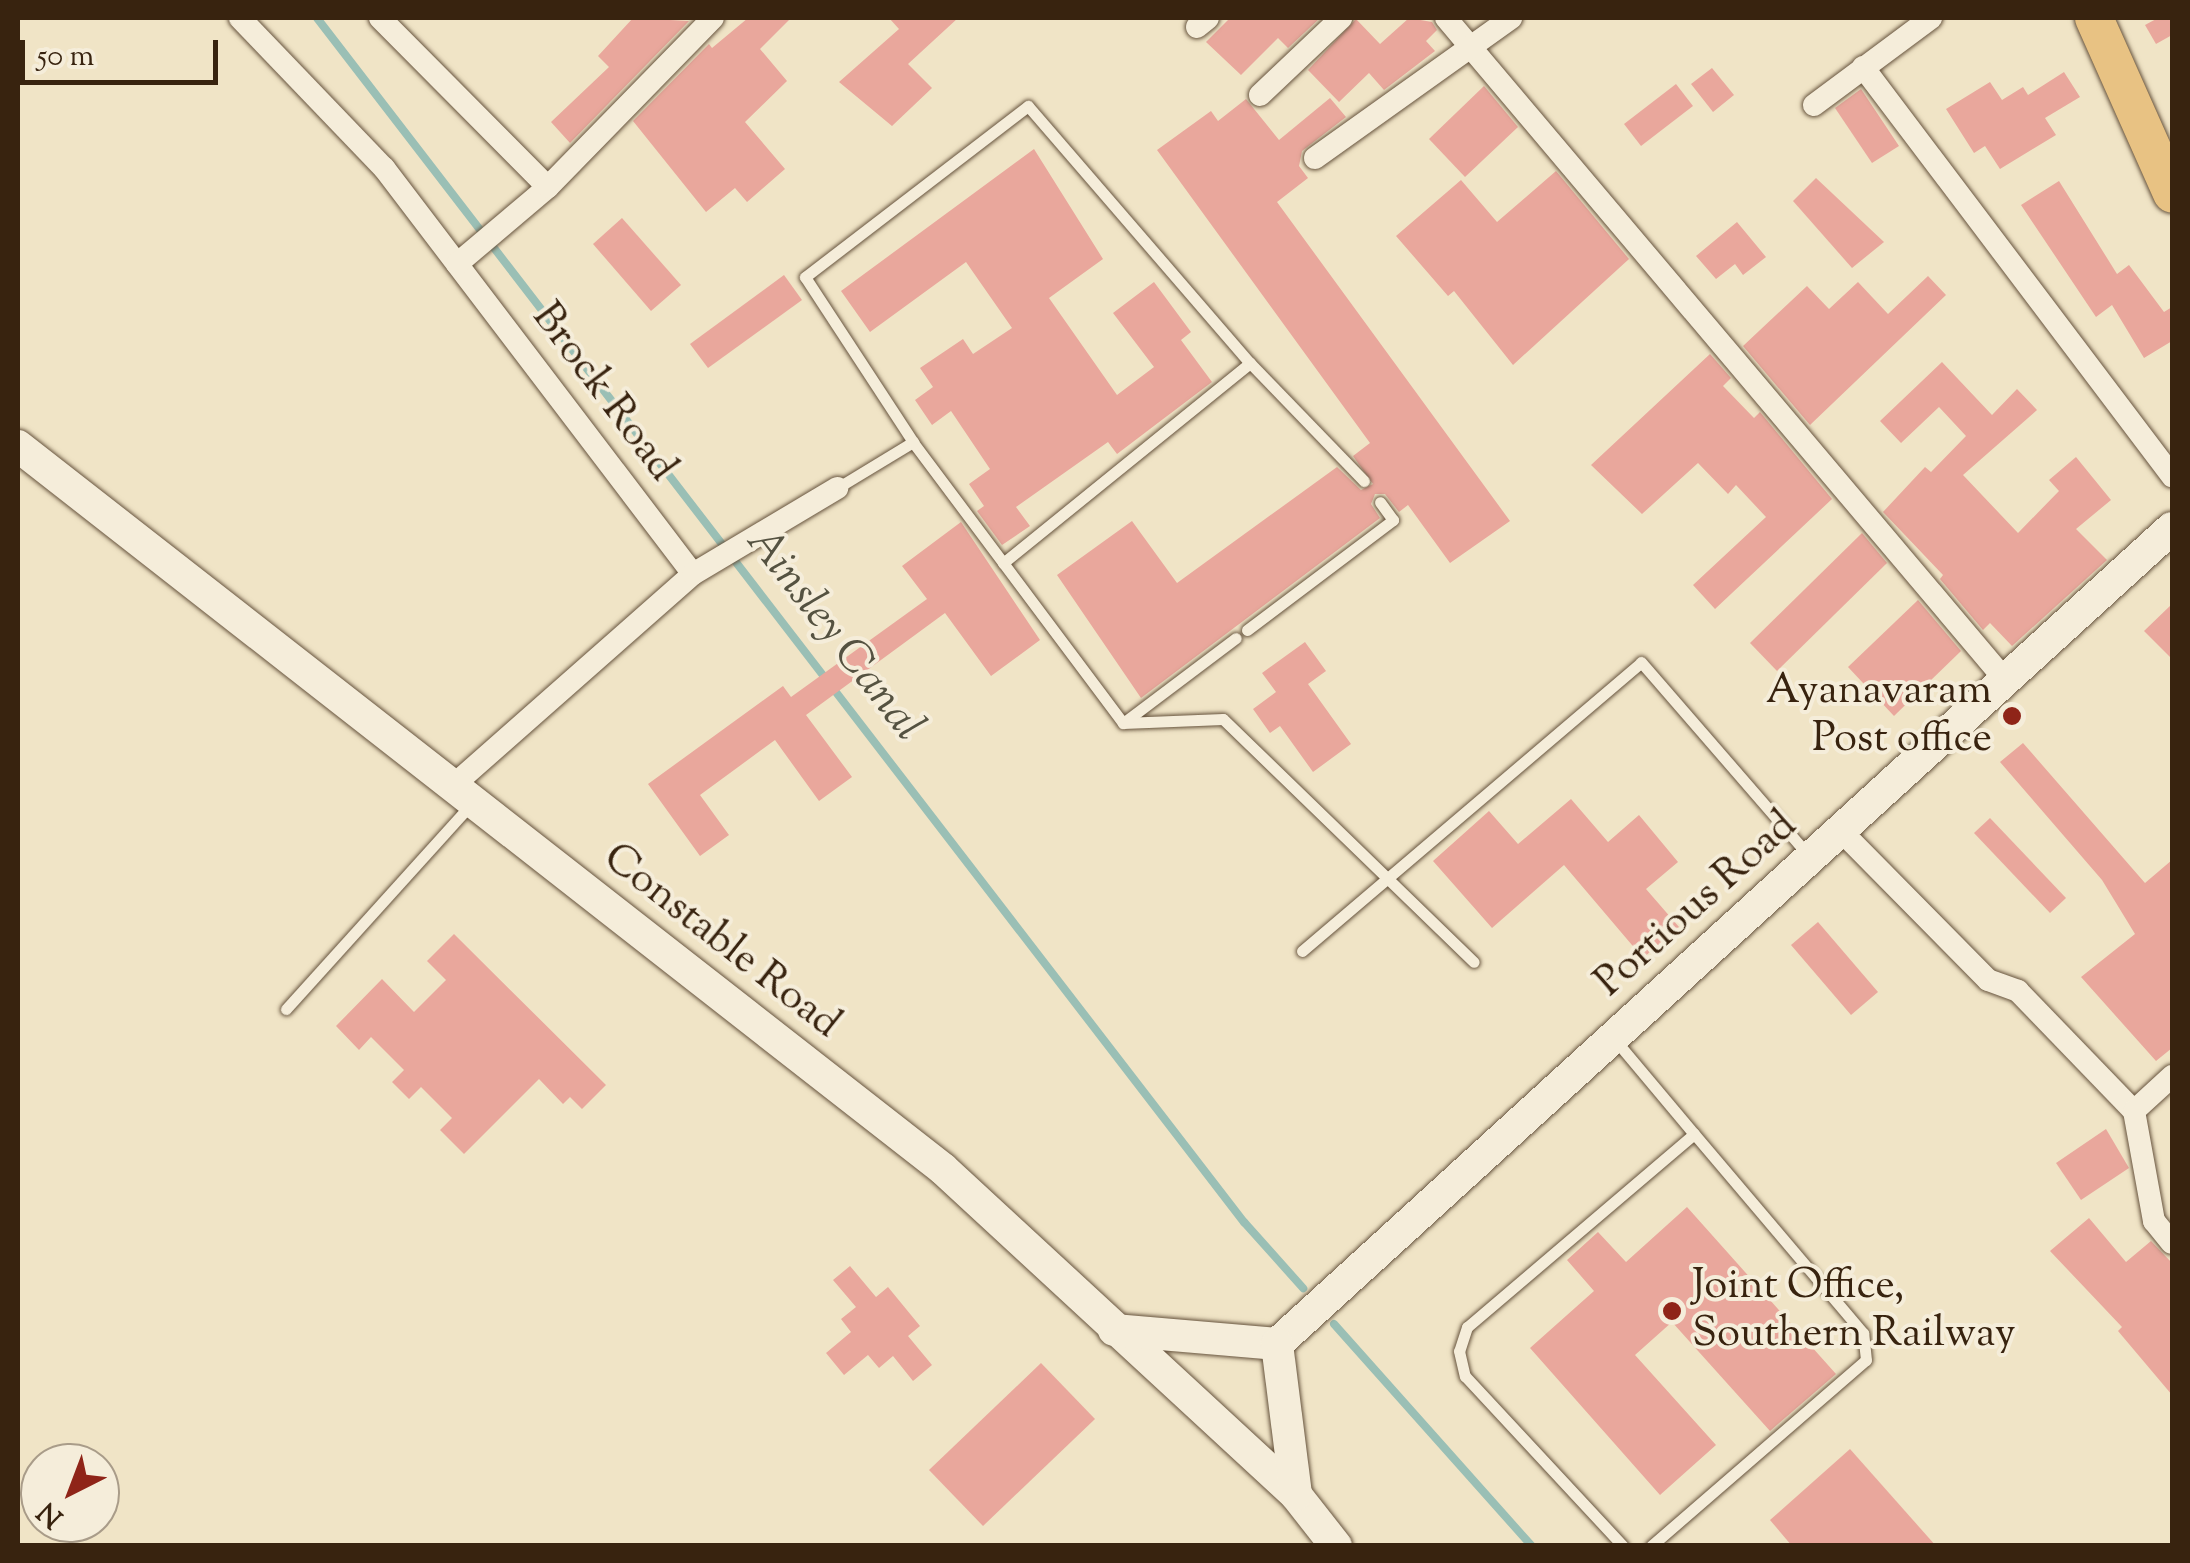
<!DOCTYPE html>
<style>
body{margin:0}
#map{position:relative;width:2190px;height:1563px;overflow:hidden;background:#f0e4c6;font-family:"Sorts Mill Goudy",serif}
div>[style]{position:absolute}
.stream>*{height:8px;margin:-4px;padding:0 4px;transform-origin:4px;border-radius:4px;background:#9abfb5}
.building>*{inset:0;background:#e9a79c}
.roads{filter:drop-shadow(0 0 2px #66533d) drop-shadow(0 0 2px #66533d)}
.lane>*{height:11px;margin:-5.5px;padding:0 5.5px;transform-origin:5.5px;border-radius:5.5px;background:#f5edda}
.street>*{height:22px;margin:-11px;padding:0 11px;transform-origin:11px;border-radius:11px;background:#f5edda}
.secondary>*{height:32px;margin:-16px;padding:0 16px;transform-origin:16px;border-radius:16px;background:#f5edda}
.primary>*{height:38px;margin:-19px;padding:0 19px;transform-origin:19px;border-radius:19px;background:#e8c283}
.dots>*{width:28px;height:28px;translate:-50% -50%;box-sizing:border-box;border:5px solid #f5edda;border-radius:50%}
span{translate:-50% -50%;white-space:nowrap;text-align:center;line-height:1.15;-webkit-text-stroke:8px #f5edda;paint-order:stroke}
.street-label{font-size:42px;color:#38230f}
.poi-label{font-size:42px;color:#38230f}
.right{translate:-100% -50%;text-align:right}
.left{translate:0 -50%;text-align:left}
.water-label{font-size:45px;color:#555241;font-style:italic}
.frame{position:absolute;inset:0;border:20px solid #38230f;pointer-events:none}
.north{position:absolute;left:20px;top:1443px;width:100px;height:100px;box-sizing:border-box;background:#f5edda;border:2px solid #a99c89;border-radius:50%;rotate:222deg;font-size:28px;font-weight:700;line-height:40px;text-align:center;color:#38230f}
.north::after{content:'';display:block;margin:auto;width:35px;height:45px;background:#8f2418;clip-path:polygon(50% 0,100% 100%,50% 72%,0 100%)}
.scale{position:absolute;left:20px;top:40px;width:198px;height:45px;box-sizing:border-box;border:5px solid #38230f;border-top:0;padding-left:12px;font-size:30px;line-height:35px;white-space:nowrap;color:#38230f;-webkit-text-stroke:8px #f5edda;paint-order:stroke}
</style>
<div id="map">
<div class="stream">
<div style="left:317px;top:18px;width:1520px;rotate:52.41deg"></div>
<div style="left:1244px;top:1222px;width:89px;rotate:48.2deg"></div>
<div style="left:1334px;top:1324px;width:297px;rotate:48.3deg"></div>
</div>
<div class="building">
<div style="clip-path:polygon(633px 18px,689px 21px,570px 143px,551px 122px,609px 67px,598px 56px)"></div>
<div style="clip-path:polygon(748px 18px,791px 18px,760px 49px,787px 81px,745px 122px,785px 169px,747px 202px,735px 188px,706px 212px,633px 121px,709px 44px,712px 48px)"></div>
<div style="clip-path:polygon(889px 18px,958px 18px,908px 64px,932px 88px,892px 126px,839px 82px,899px 29px)"></div>
<div style="clip-path:polygon(1230px 18px,1320px 18px,1288px 48px,1278px 38px,1241px 75px,1206px 42px)"></div>
<div style="clip-path:polygon(1409px 18px,1432px 22px,1437px 30px,1426px 41px,1435px 51px,1384px 90px,1369px 73px,1339px 102px,1308px 70px,1356px 19px,1380px 44px)"></div>
<div style="clip-path:polygon(2158px 18px,2172px 18px,2172px 35px,2156px 44px,2145px 25px)"></div>
<div style="clip-path:polygon(1712px 68px,1734px 95px,1713px 112px,1691px 84px)"></div>
<div style="clip-path:polygon(2064px 72px,2080px 97px,2045px 118px,2056px 135px,2000px 169px,1985px 146px,1974px 153px,1946px 109px,1990px 82px,2002px 100px,2023px 87px,2028px 95px)"></div>
<div style="clip-path:polygon(1676px 84px,1693px 106px,1641px 146px,1624px 124px)"></div>
<div style="clip-path:polygon(1484px 86px,1518px 127px,1465px 177px,1429px 139px)"></div>
<div style="clip-path:polygon(1861px 89px,1899px 146px,1872px 163px,1835px 108px)"></div>
<div style="clip-path:polygon(1330px 98px,1346px 117px,1302px 151px,1299px 166px,1308px 178px,1277px 202px,1510px 521px,1450px 563px,1408px 505px,1399px 512px,1385px 494px,1375px 494px,1371px 504px,1380px 518px,1141px 698px,1057px 575px,1132px 521px,1177px 583px,1337px 467px,1361px 490px,1373px 484px,1353px 456px,1370px 443px,1157px 150px,1211px 111px,1218px 121px,1246px 99px,1279px 140px)"></div>
<div style="clip-path:polygon(1034px 149px,1103px 259px,1049px 298px,1117px 395px,1154px 367px,1113px 313px,1154px 282px,1191px 332px,1181px 340px,1212px 382px,1117px 454px,1108px 442px,1016px 507px,1030px 526px,1002px 545px,977px 511px,984px 506px,969px 484px,990px 469px,951px 411px,932px 425px,915px 400px,933px 387px,920px 368px,963px 339px,973px 354px,1012px 328px,966px 262px,870px 332px,841px 291px)"></div>
<div style="clip-path:polygon(1556px 171px,1629px 259px,1513px 365px,1454px 291px,1448px 296px,1396px 236px,1461px 180px,1497px 222px)"></div>
<div style="clip-path:polygon(1816px 178px,1884px 242px,1852px 268px,1793px 201px)"></div>
<div style="clip-path:polygon(2059px 181px,2117px 274px,2129px 265px,2164px 312px,2172px 307px,2172px 341px,2144px 358px,2112px 305px,2096px 317px,2021px 205px)"></div>
<div style="clip-path:polygon(622px 218px,681px 285px,651px 311px,593px 244px)"></div>
<div style="clip-path:polygon(1737px 222px,1766px 257px,1743px 275px,1735px 264px,1716px 279px,1696px 256px)"></div>
<div style="clip-path:polygon(784px 275px,802px 300px,708px 368px,690px 344px)"></div>
<div style="clip-path:polygon(1928px 276px,1946px 295px,1810px 425px,1743px 346px,1807px 286px,1829px 309px,1858px 282px,1888px 314px)"></div>
<div style="clip-path:polygon(1710px 354px,1731px 378px,1723px 386px,1754px 418px,1760px 412px,1832px 499px,1715px 609px,1693px 585px,1766px 517px,1736px 485px,1728px 494px,1698px 463px,1642px 514px,1591px 465px)"></div>
<div style="clip-path:polygon(1942px 362px,1992px 415px,2017px 389px,2037px 410px,1963px 475px,2018px 533px,2059px 491px,2049px 480px,2076px 457px,2111px 500px,2076px 529px,2107px 560px,2012px 646px,1990px 623px,1983px 630px,1940px 579px,1943px 575px,1883px 512px,1925px 467px,1931px 472px,1966px 436px,1939px 407px,1901px 443px,1880px 421px)"></div>
<div style="clip-path:polygon(961px 522px,1040px 640px,991px 676px,945px 613px,806px 715px,852px 777px,819px 801px,775px 740px,700px 795px,729px 835px,700px 856px,648px 784px,783px 686px,791px 697px,927px 599px,902px 566px)"></div>
<div style="clip-path:polygon(1862px 533px,1887px 563px,1777px 671px,1750px 643px)"></div>
<div style="clip-path:polygon(1918px 600px,1961px 651px,1894px 716px,1848px 667px)"></div>
<div style="clip-path:polygon(2172px 604px,2172px 659px,2144px 631px)"></div>
<div style="clip-path:polygon(1305px 642px,1326px 671px,1308px 684px,1351px 744px,1313px 772px,1280px 726px,1270px 733px,1253px 709px,1276px 692px,1262px 673px)"></div>
<div style="clip-path:polygon(2023px 743px,2145px 883px,2172px 860px,2172px 1048px,2156px 1061px,2081px 977px,2135px 934px,2102px 880px,2000px 762px)"></div>
<div style="clip-path:polygon(1571px 799px,1608px 842px,1639px 815px,1678px 862px,1646px 889px,1679px 927px,1643px 958px,1564px 865px,1492px 928px,1433px 861px,1489px 811px,1518px 844px)"></div>
<div style="clip-path:polygon(1990px 818px,2066px 898px,2050px 913px,1974px 833px)"></div>
<div style="clip-path:polygon(1818px 922px,1878px 992px,1851px 1015px,1791px 945px)"></div>
<div style="clip-path:polygon(454px 934px,606px 1085px,582px 1109px,570px 1097px,563px 1104px,539px 1079px,464px 1154px,440px 1130px,452px 1118px,421px 1087px,409px 1099px,392px 1082px,404px 1070px,371px 1037px,359px 1050px,336px 1026px,382px 979px,414px 1012px,446px 980px,427px 961px)"></div>
<div style="clip-path:polygon(2106px 1129px,2129px 1168px,2081px 1200px,2056px 1163px)"></div>
<div style="clip-path:polygon(1687px 1207px,1836px 1374px,1770px 1431px,1672px 1322px,1635px 1355px,1716px 1445px,1660px 1495px,1530px 1348px,1594px 1291px,1567px 1260px,1598px 1232px,1626px 1262px)"></div>
<div style="clip-path:polygon(2089px 1218px,2126px 1262px,2151px 1241px,2172px 1263px,2172px 1395px,2118px 1331px,2122px 1327px,2050px 1251px)"></div>
<div style="clip-path:polygon(850px 1266px,876px 1297px,888px 1287px,920px 1326px,908px 1336px,932px 1365px,913px 1381px,893px 1356px,879px 1368px,868px 1355px,844px 1375px,826px 1353px,851px 1332px,841px 1319px,856px 1307px,833px 1280px)"></div>
<div style="clip-path:polygon(1041px 1363px,1095px 1419px,983px 1526px,929px 1470px)"></div>
<div style="clip-path:polygon(1850px 1449px,1936px 1546px,1792px 1546px,1770px 1520px)"></div>
</div>
<div class="roads">
<div class="lane">
<div style="left:837px;top:488px;width:89px;rotate:-31.2deg"></div>
<div style="left:1003px;top:563px;width:318px;rotate:-39deg"></div>
<div style="left:1247px;top:630px;width:183px;rotate:-37deg"></div>
<div style="left:1393px;top:520px;width:22px;rotate:-126deg"></div>
<div style="left:1123px;top:723px;width:351px;rotate:-126.8deg"></div>
<div style="left:913px;top:442px;width:197px;rotate:-123.2deg"></div>
<div style="left:805px;top:277px;width:281px;rotate:-37.5deg"></div>
<div style="left:1028px;top:106px;width:340px;rotate:49.2deg"></div>
<div style="left:1250px;top:363px;width:164px;rotate:46deg"></div>
<div style="left:1123px;top:723px;width:100px;rotate:-2.3deg"></div>
<div style="left:1223px;top:719px;width:349px;rotate:44.1deg"></div>
<div style="left:1123px;top:723px;width:141px;rotate:-37deg"></div>
<div style="left:1302px;top:951px;width:445px;rotate:-40.4deg"></div>
<div style="left:1641px;top:662px;width:255px;rotate:49.1deg"></div>
<div style="left:286px;top:1009px;width:276px;rotate:-47.9deg"></div>
<div style="left:1616px;top:1041px;width:121px;rotate:50deg"></div>
<div style="left:1694px;top:1134px;width:298px;rotate:139.6deg"></div>
<div style="left:1467px;top:1327px;width:25px;rotate:108deg"></div>
<div style="left:1459px;top:1351px;width:26px;rotate:77deg"></div>
<div style="left:1465px;top:1376px;width:232px;rotate:47.1deg"></div>
<div style="left:1651px;top:1546px;width:284px;rotate:-40.9deg"></div>
<div style="left:1866px;top:1360px;width:27px;rotate:-96deg"></div>
<div style="left:1863px;top:1333px;width:261px;rotate:-130.3deg"></div>
</div>
<div class="street">
<div style="left:240px;top:18px;width:208px;rotate:46.2deg"></div>
<div style="left:384px;top:168px;width:510px;rotate:52.73deg"></div>
<div style="left:693px;top:574px;width:322px;rotate:138.6deg"></div>
<div style="left:380px;top:18px;width:238px;rotate:45.2deg"></div>
<div style="left:1446px;top:18px;width:868px;rotate:49.81deg"></div>
<div style="left:1197px;top:27px;width:14px;rotate:-39deg"></div>
<div style="left:1863px;top:67px;width:513px;rotate:52.93deg"></div>
<div style="left:1260px;top:95px;width:112px;rotate:-43.5deg"></div>
<div style="left:1814px;top:105px;width:146px;rotate:-36.6deg"></div>
<div style="left:1315px;top:158px;width:241px;rotate:-35.5deg"></div>
<div style="left:457px;top:264px;width:119px;rotate:-40.2deg"></div>
<div style="left:548px;top:187px;width:236px;rotate:-45.7deg"></div>
<div style="left:693px;top:574px;width:168px;rotate:-30.8deg"></div>
<div style="left:1841px;top:831px;width:209px;rotate:45.4deg"></div>
<div style="left:1988px;top:980px;width:32px;rotate:20deg"></div>
<div style="left:2018px;top:991px;width:167px;rotate:46deg"></div>
<div style="left:2134px;top:1111px;width:112px;rotate:79.7deg"></div>
<div style="left:2154px;top:1221px;width:28px;rotate:51deg"></div>
<div style="left:2134px;top:1111px;width:52px;rotate:-42.6deg"></div>
</div>
<div class="secondary">
<div style="left:18px;top:446px;width:1174px;rotate:38.01deg"></div>
<div style="left:943px;top:1169px;width:481px;rotate:42.7deg"></div>
<div style="left:1296px;top:1495px;width:65px;rotate:51.9deg"></div>
<div style="left:1114px;top:1330px;width:164px;rotate:4.9deg"></div>
<div style="left:1277px;top:1344px;width:1211px;rotate:-42.36deg"></div>
<div style="left:1277px;top:1344px;width:152px;rotate:82.8deg"></div>
</div>
<div class="primary">
<div style="left:2094px;top:18px;width:192px;rotate:66deg"></div>
</div>
</div>
<div class="dots">
<div style="left:2012px;top:716px;background:#8f2418"></div>
<div style="left:1672px;top:1311px;background:#8f2418"></div>
</div>
<div class="street-label">
<span style="left:603px;top:393px;rotate:53deg">Brock Road</span>
<span style="left:1697px;top:905px;rotate:-42deg">Portious Road</span>
<span style="left:721px;top:942px;rotate:38deg">Constable Road</span>
</div>
<div class="poi-label">
<span class="right" style="left:1992px;top:716px">Ayanavaram<br>Post office</span>
<span class="left" style="left:1692px;top:1311px">Joint Office,<br>Southern Railway</span>
</div>
<div class="water-label">
<span style="left:833px;top:635px;rotate:52deg">Ainsley Canal</span>
</div>
<div class="frame"></div>
<div class="north">N</div>
<div class="scale">50 m</div>
</div>
